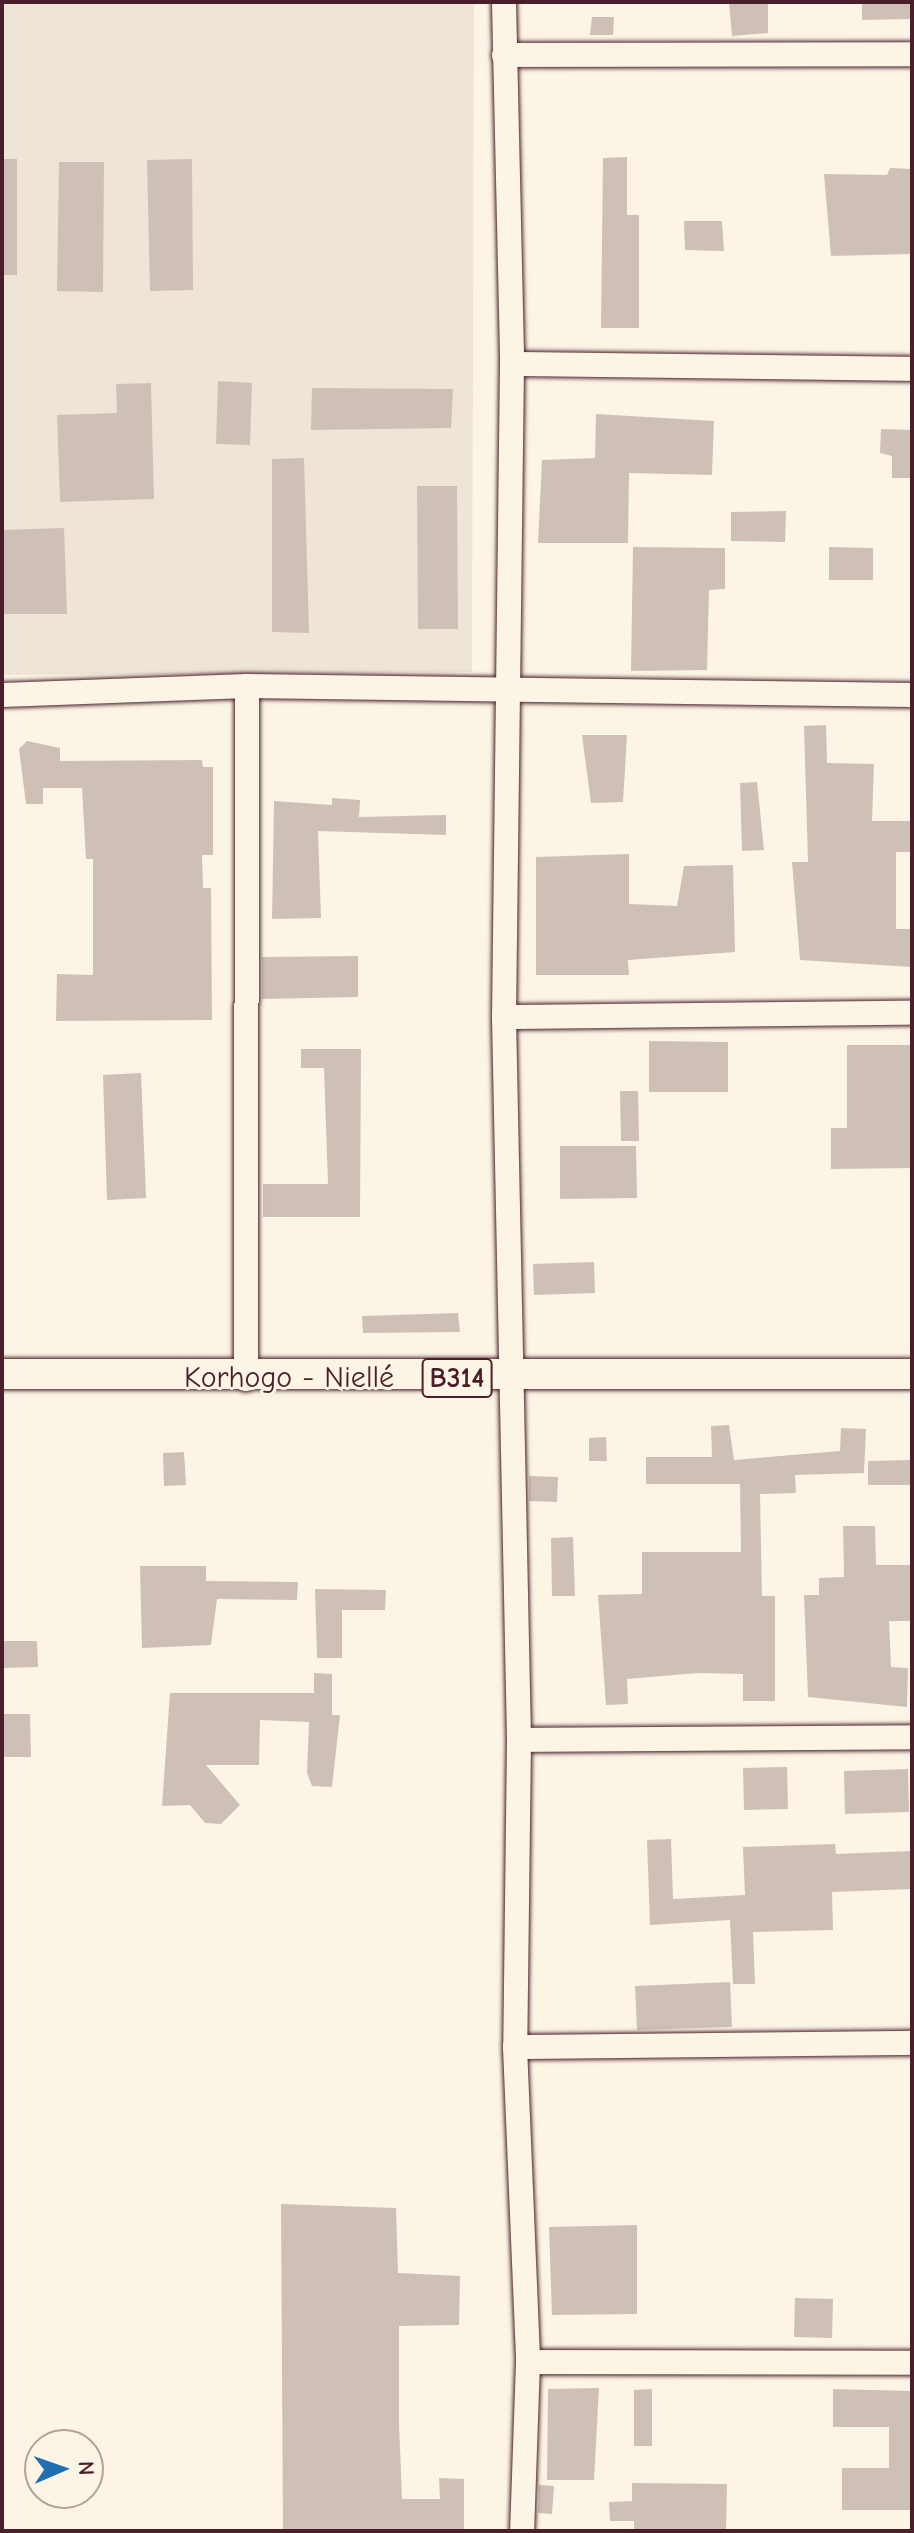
<!DOCTYPE html>
<meta charset="utf-8">
<style>
body{margin:0}
#map{position:relative;width:914px;height:2533px;overflow:hidden;background:#fcf5e5;font-family:"Comic Neue",sans-serif}
div>[style]{position:absolute}
.built>*{inset:0;background:#eee5d7}
.building>*{inset:0;background:#cfc0b7}
.roads{filter:drop-shadow(0 0 2px #4a1f2b) drop-shadow(0 0 2px #4a1f2b)}
.minor>*{height:24px;margin:-12px;padding:0 12px;transform-origin:12px;border-radius:12px;background:#fcf5e5}
.major>*{height:30px;margin:-15px;padding:0 15px;transform-origin:15px;border-radius:15px;background:#fcf5e5}
span{translate:-50% -50%;white-space:nowrap;text-align:center;line-height:1.15;-webkit-text-stroke:6px #fcf5e5;paint-order:stroke}
.shield-label span{padding:2px 6px;background:#fcf5e5;border:2px solid;border-radius:6px;-webkit-text-stroke-width:0}
.shield-label{font-size:28px;color:#4a1f2b;font-weight:700}
.street-label{font-size:30px;color:#4a1f2b}
.frame{position:absolute;inset:0;border:4px solid #4a1f2b;pointer-events:none}
.north{position:absolute;left:24px;top:2429px;width:80px;height:80px;box-sizing:border-box;background:#fcf5e5;border:2px solid #b59f9b;border-radius:50%;rotate:88deg;font-size:22px;font-weight:700;line-height:32px;text-align:center;color:#4a1f2b}
.north::after{content:'';display:block;margin:auto;width:28px;height:36px;background:#1f6fb2;clip-path:polygon(50% 0,100% 100%,50% 72%,0 100%)}
</style>
<div id="map">
<div class="built">
<div style="clip-path:polygon(2px 2px,474px 2px,472px 672px,2px 675px)"></div>
</div>
<div class="building">
<div style="clip-path:polygon(729px 2px,768px 2px,768px 33px,732px 36px)"></div>
<div style="clip-path:polygon(862px 2px,912px 2px,912px 19px,862px 20px)"></div>
<div style="clip-path:polygon(592px 17px,614px 17px,613px 35px,590px 35px)"></div>
<div style="clip-path:polygon(627px 157px,627px 215px,639px 215px,639px 328px,601px 328px,603px 158px)"></div>
<div style="clip-path:polygon(2px 159px,17px 159px,17px 275px,2px 275px)"></div>
<div style="clip-path:polygon(192px 159px,193px 290px,150px 291px,147px 160px)"></div>
<div style="clip-path:polygon(59px 162px,104px 162px,103px 292px,57px 291px)"></div>
<div style="clip-path:polygon(890px 168px,912px 169px,912px 254px,831px 256px,824px 174px,887px 175px)"></div>
<div style="clip-path:polygon(684px 221px,722px 221px,724px 251px,685px 250px)"></div>
<div style="clip-path:polygon(218px 381px,252px 383px,250px 445px,216px 444px)"></div>
<div style="clip-path:polygon(151px 383px,154px 499px,60px 502px,57px 415px,117px 413px,116px 384px)"></div>
<div style="clip-path:polygon(312px 388px,453px 389px,451px 428px,311px 430px)"></div>
<div style="clip-path:polygon(596px 414px,714px 421px,712px 475px,629px 473px,628px 543px,538px 543px,542px 460px,595px 458px)"></div>
<div style="clip-path:polygon(881px 429px,912px 430px,912px 478px,892px 478px,892px 456px,880px 453px)"></div>
<div style="clip-path:polygon(304px 458px,309px 633px,272px 632px,272px 459px)"></div>
<div style="clip-path:polygon(417px 486px,457px 486px,458px 629px,418px 629px)"></div>
<div style="clip-path:polygon(786px 511px,785px 542px,731px 541px,731px 512px)"></div>
<div style="clip-path:polygon(64px 528px,67px 614px,2px 614px,2px 530px)"></div>
<div style="clip-path:polygon(633px 547px,725px 548px,725px 589px,709px 590px,707px 670px,631px 671px)"></div>
<div style="clip-path:polygon(829px 547px,873px 548px,873px 580px,829px 580px)"></div>
<div style="clip-path:polygon(826px 725px,827px 763px,874px 764px,872px 821px,912px 821px,912px 852px,896px 852px,896px 929px,910px 929px,911px 967px,800px 960px,792px 862px,808px 862px,804px 726px)"></div>
<div style="clip-path:polygon(582px 735px,627px 735px,623px 802px,591px 803px)"></div>
<div style="clip-path:polygon(27px 741px,60px 748px,60px 761px,202px 760px,203px 767px,213px 767px,213px 855px,202px 855px,203px 888px,211px 888px,212px 1020px,56px 1021px,57px 974px,93px 975px,93px 859px,86px 859px,82px 788px,43px 788px,43px 804px,26px 804px,19px 749px)"></div>
<div style="clip-path:polygon(757px 782px,764px 850px,742px 851px,740px 783px)"></div>
<div style="clip-path:polygon(332px 798px,360px 800px,359px 817px,446px 815px,446px 835px,318px 831px,321px 918px,272px 919px,274px 801px,332px 805px)"></div>
<div style="clip-path:polygon(629px 854px,629px 904px,677px 906px,684px 866px,733px 865px,735px 952px,628px 960px,629px 975px,536px 975px,536px 857px)"></div>
<div style="clip-path:polygon(358px 956px,358px 997px,262px 999px,262px 957px)"></div>
<div style="clip-path:polygon(649px 1041px,728px 1042px,728px 1092px,649px 1092px)"></div>
<div style="clip-path:polygon(847px 1045px,912px 1045px,912px 1168px,831px 1169px,831px 1128px,847px 1128px)"></div>
<div style="clip-path:polygon(301px 1049px,361px 1049px,360px 1217px,263px 1217px,263px 1184px,328px 1184px,324px 1068px,301px 1068px)"></div>
<div style="clip-path:polygon(141px 1073px,146px 1198px,107px 1200px,103px 1075px)"></div>
<div style="clip-path:polygon(620px 1091px,638px 1091px,639px 1141px,621px 1141px)"></div>
<div style="clip-path:polygon(560px 1146px,636px 1146px,637px 1198px,560px 1199px)"></div>
<div style="clip-path:polygon(594px 1262px,595px 1293px,534px 1295px,533px 1264px)"></div>
<div style="clip-path:polygon(458px 1313px,460px 1332px,363px 1333px,362px 1316px)"></div>
<div style="clip-path:polygon(729px 1425px,734px 1460px,840px 1451px,841px 1428px,866px 1429px,864px 1473px,795px 1475px,796px 1493px,760px 1494px,762px 1596px,775px 1596px,775px 1701px,743px 1701px,743px 1674px,698px 1673px,627px 1679px,628px 1704px,606px 1705px,598px 1595px,642px 1594px,642px 1552px,741px 1552px,740px 1484px,646px 1484px,646px 1457px,712px 1457px,711px 1426px)"></div>
<div style="clip-path:polygon(606px 1437px,607px 1461px,589px 1461px,589px 1438px)"></div>
<div style="clip-path:polygon(184px 1452px,186px 1485px,164px 1486px,163px 1453px)"></div>
<div style="clip-path:polygon(912px 1460px,912px 1485px,868px 1485px,868px 1461px)"></div>
<div style="clip-path:polygon(529px 1476px,558px 1477px,557px 1502px,529px 1501px)"></div>
<div style="clip-path:polygon(843px 1526px,875px 1526px,876px 1565px,912px 1565px,912px 1621px,889px 1621px,891px 1667px,908px 1668px,907px 1707px,808px 1697px,804px 1595px,819px 1595px,819px 1578px,844px 1577px)"></div>
<div style="clip-path:polygon(573px 1537px,575px 1596px,552px 1596px,551px 1538px)"></div>
<div style="clip-path:polygon(140px 1566px,206px 1566px,206px 1581px,298px 1582px,297px 1600px,217px 1599px,211px 1645px,142px 1648px)"></div>
<div style="clip-path:polygon(315px 1589px,386px 1590px,385px 1610px,342px 1610px,342px 1658px,317px 1658px)"></div>
<div style="clip-path:polygon(2px 1641px,37px 1641px,38px 1667px,2px 1668px)"></div>
<div style="clip-path:polygon(314px 1673px,332px 1674px,332px 1715px,340px 1715px,332px 1787px,312px 1786px,307px 1773px,309px 1722px,260px 1720px,259px 1765px,206px 1765px,240px 1805px,221px 1824px,205px 1823px,190px 1805px,162px 1806px,170px 1693px,314px 1693px)"></div>
<div style="clip-path:polygon(2px 1714px,30px 1714px,31px 1757px,2px 1757px)"></div>
<div style="clip-path:polygon(787px 1767px,788px 1809px,744px 1810px,743px 1768px)"></div>
<div style="clip-path:polygon(908px 1769px,909px 1812px,845px 1814px,844px 1771px)"></div>
<div style="clip-path:polygon(671px 1839px,673px 1899px,745px 1895px,743px 1847px,835px 1844px,836px 1854px,912px 1851px,912px 1889px,832px 1892px,833px 1930px,753px 1932px,755px 1984px,733px 1984px,730px 1920px,650px 1925px,647px 1840px)"></div>
<div style="clip-path:polygon(730px 1982px,732px 2027px,637px 2030px,635px 1986px)"></div>
<div style="clip-path:polygon(281px 2204px,396px 2208px,398px 2273px,460px 2276px,459px 2325px,399px 2326px,399px 2422px,402px 2499px,440px 2499px,439px 2478px,464px 2479px,464px 2531px,283px 2531px)"></div>
<div style="clip-path:polygon(637px 2225px,637px 2314px,552px 2315px,549px 2227px)"></div>
<div style="clip-path:polygon(795px 2298px,833px 2299px,832px 2338px,794px 2337px)"></div>
<div style="clip-path:polygon(599px 2388px,594px 2480px,547px 2480px,548px 2389px)"></div>
<div style="clip-path:polygon(652px 2389px,652px 2446px,634px 2446px,634px 2390px)"></div>
<div style="clip-path:polygon(833px 2389px,912px 2391px,912px 2510px,842px 2510px,842px 2468px,889px 2468px,889px 2427px,833px 2427px)"></div>
<div style="clip-path:polygon(632px 2483px,727px 2484px,726px 2531px,634px 2531px,634px 2521px,610px 2521px,609px 2502px,632px 2501px)"></div>
<div style="clip-path:polygon(539px 2485px,554px 2486px,552px 2514px,538px 2513px)"></div>
</div>
<div class="roads">
<div class="minor">
<div style="left:504px;top:2px;width:362px;rotate:88.7deg"></div>
<div style="left:512px;top:364px;width:653px;rotate:90.7deg"></div>
<div style="left:504px;top:1017px;width:723px;rotate:88.81deg"></div>
<div style="left:519px;top:1740px;width:307px;rotate:90.7deg"></div>
<div style="left:515px;top:2047px;width:315px;rotate:87.6deg"></div>
<div style="left:528px;top:2362px;width:169px;rotate:92deg"></div>
<div style="left:504px;top:55px;width:408px;rotate:-0.1deg"></div>
<div style="left:512px;top:364px;width:400px;rotate:0.7deg"></div>
<div style="left:2px;top:695px;width:245px;rotate:-2.1deg"></div>
<div style="left:247px;top:686px;width:665px;rotate:0.78deg"></div>
<div style="left:504px;top:1017px;width:408px;rotate:-0.6deg"></div>
<div style="left:246px;top:1379px;width:693px;rotate:-89.92deg"></div>
<div style="left:519px;top:1740px;width:393px;rotate:-0.4deg"></div>
<div style="left:515px;top:2047px;width:397px;rotate:-0.6deg"></div>
<div style="left:528px;top:2362px;width:384px;rotate:0.1deg"></div>
</div>
<div class="major">
<div style="left:2px;top:1374px;width:910px"></div>
</div>
</div>
<div class="shield-label">
<span style="left:457px;top:1378px">B314</span>
</div>
<div class="street-label">
<span style="left:289px;top:1378px">Korhogo - Niellé</span>
</div>
<div class="frame"></div>
<div class="north">N</div>
</div>
